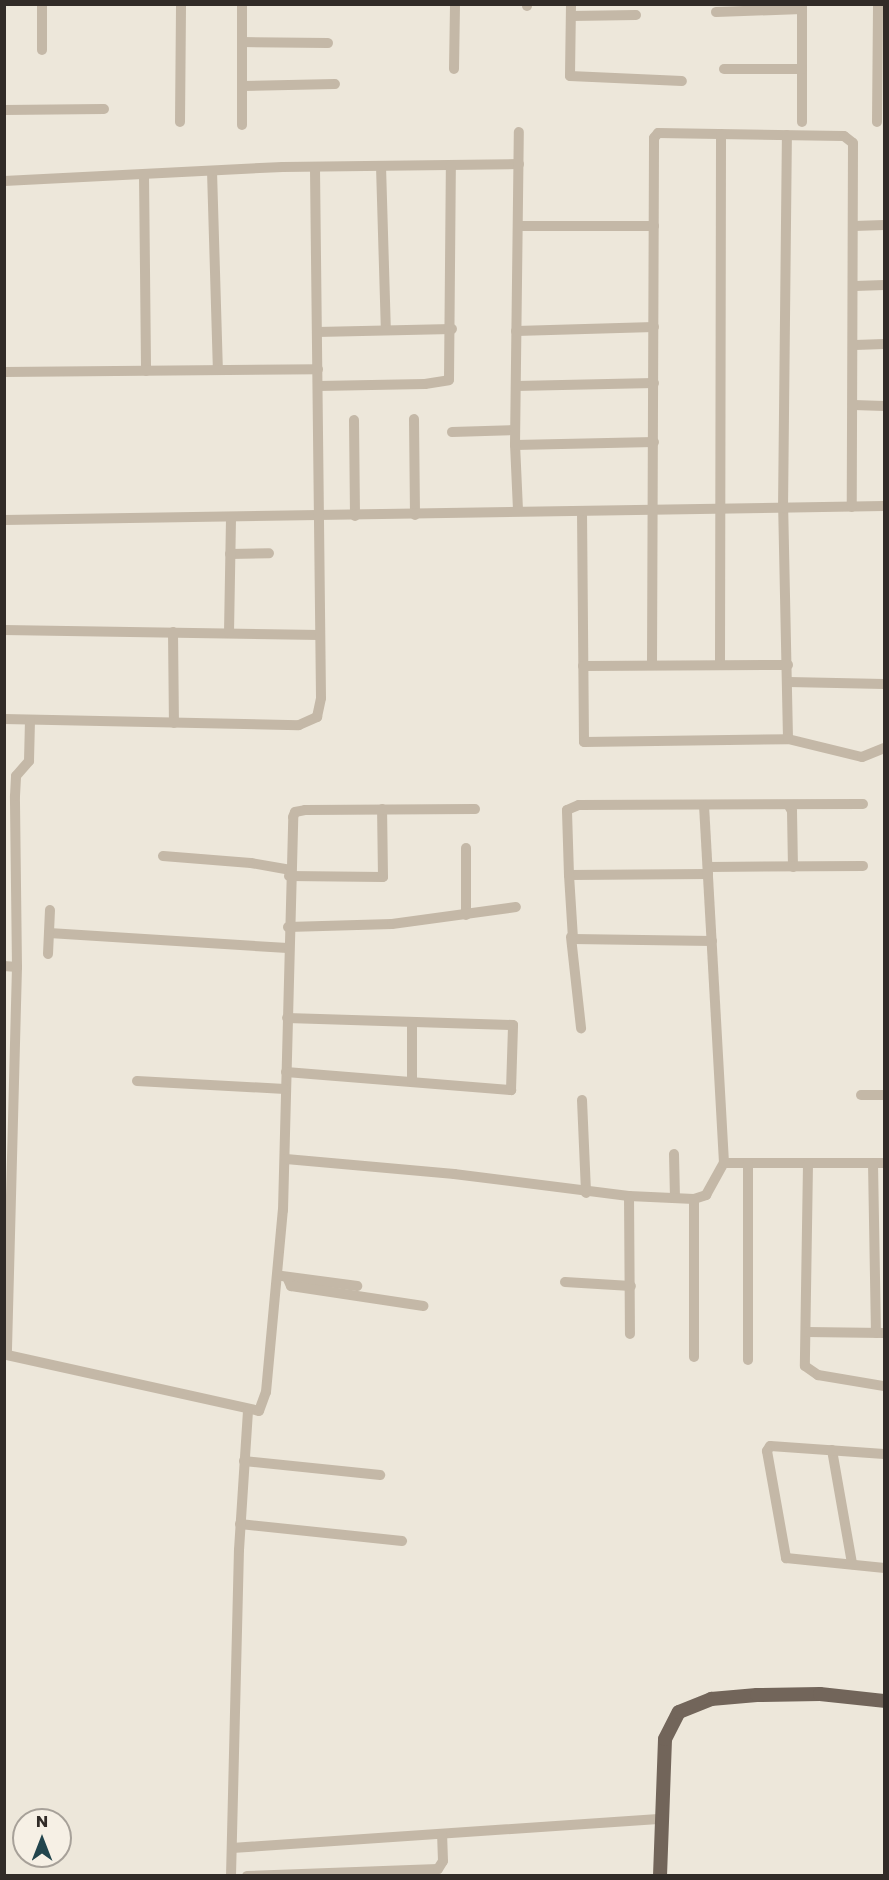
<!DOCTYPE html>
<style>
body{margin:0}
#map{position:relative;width:889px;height:1880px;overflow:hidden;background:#ede7da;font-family:Poppins,sans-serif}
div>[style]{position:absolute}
.minor>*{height:10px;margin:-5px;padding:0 5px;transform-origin:5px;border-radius:5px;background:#c4b8a7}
.major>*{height:14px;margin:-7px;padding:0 7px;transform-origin:7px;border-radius:7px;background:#72655a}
span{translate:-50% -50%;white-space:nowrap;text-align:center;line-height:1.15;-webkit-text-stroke:4.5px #f6f0e5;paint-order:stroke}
.frame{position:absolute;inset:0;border:6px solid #312b27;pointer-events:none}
.north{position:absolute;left:12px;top:1808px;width:60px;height:60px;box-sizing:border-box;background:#f6f0e5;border:2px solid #a7a199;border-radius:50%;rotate:0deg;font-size:16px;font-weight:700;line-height:24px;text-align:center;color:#312b27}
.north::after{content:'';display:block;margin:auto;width:21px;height:27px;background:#22454d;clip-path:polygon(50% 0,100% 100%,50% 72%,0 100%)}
</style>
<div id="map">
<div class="minor">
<div style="left:571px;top:4px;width:72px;rotate:90.8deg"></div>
<div style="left:570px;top:76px;width:112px;rotate:2.6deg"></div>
<div style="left:802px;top:4px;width:118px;rotate:90deg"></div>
<div style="left:527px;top:6px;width:2px;rotate:-90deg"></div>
<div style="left:716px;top:12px;width:86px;rotate:-2deg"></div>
<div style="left:571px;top:16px;width:65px;rotate:-0.9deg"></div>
<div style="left:242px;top:42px;width:86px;rotate:0.7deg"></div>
<div style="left:42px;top:50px;width:46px;rotate:-90deg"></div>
<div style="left:454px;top:69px;width:65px;rotate:-89.1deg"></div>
<div style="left:724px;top:69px;width:78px"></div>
<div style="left:242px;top:86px;width:93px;rotate:-1.2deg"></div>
<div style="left:4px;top:110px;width:100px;rotate:-0.6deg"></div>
<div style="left:180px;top:122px;width:118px;rotate:-89.5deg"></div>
<div style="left:877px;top:122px;width:118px;rotate:-89.5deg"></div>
<div style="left:242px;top:125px;width:121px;rotate:-90deg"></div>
<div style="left:381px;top:166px;width:164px;rotate:88.3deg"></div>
<div style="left:212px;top:171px;width:199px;rotate:88.3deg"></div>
<div style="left:144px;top:175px;width:196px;rotate:89.4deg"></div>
<div style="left:4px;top:181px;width:279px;rotate:-2.9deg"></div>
<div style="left:283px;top:167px;width:236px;rotate:-0.7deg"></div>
<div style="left:518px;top:226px;width:136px"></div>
<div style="left:854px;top:226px;width:30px;rotate:-2deg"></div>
<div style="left:855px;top:286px;width:29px;rotate:-2deg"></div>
<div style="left:516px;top:331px;width:138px;rotate:-1.7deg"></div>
<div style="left:317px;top:332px;width:135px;rotate:-1.3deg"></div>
<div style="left:855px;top:345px;width:29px;rotate:-2deg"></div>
<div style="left:4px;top:372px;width:314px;rotate:-0.5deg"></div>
<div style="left:318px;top:386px;width:107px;rotate:-1.1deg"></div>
<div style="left:425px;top:384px;width:24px;rotate:-9deg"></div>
<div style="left:449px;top:380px;width:215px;rotate:-89.5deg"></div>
<div style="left:516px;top:386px;width:138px;rotate:-1.2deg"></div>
<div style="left:854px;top:405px;width:30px;rotate:2deg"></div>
<div style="left:414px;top:419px;width:96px;rotate:89.4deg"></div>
<div style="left:354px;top:420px;width:96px;rotate:89.4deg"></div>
<div style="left:452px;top:432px;width:63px;rotate:-1.8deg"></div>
<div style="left:515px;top:445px;width:139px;rotate:-1.2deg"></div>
<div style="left:518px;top:510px;width:65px;rotate:-92.6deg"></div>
<div style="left:515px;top:445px;width:313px;rotate:-89.3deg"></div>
<div style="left:582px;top:512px;width:230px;rotate:89.5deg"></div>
<div style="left:584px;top:742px;width:204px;rotate:-0.8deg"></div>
<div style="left:788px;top:739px;width:230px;rotate:-91.2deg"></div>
<div style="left:783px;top:509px;width:374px;rotate:-89.4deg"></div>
<div style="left:4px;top:520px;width:880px;rotate:-0.91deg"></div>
<div style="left:230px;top:554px;width:39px;rotate:-1deg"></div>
<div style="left:4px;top:630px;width:316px;rotate:0.9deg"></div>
<div style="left:173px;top:632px;width:91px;rotate:89.4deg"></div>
<div style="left:229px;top:633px;width:116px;rotate:-89deg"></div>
<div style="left:652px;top:665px;width:527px;rotate:-89.78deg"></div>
<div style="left:654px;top:138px;width:6px;rotate:-51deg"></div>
<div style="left:658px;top:133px;width:186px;rotate:0.9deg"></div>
<div style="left:844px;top:136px;width:11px;rotate:38deg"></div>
<div style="left:853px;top:143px;width:364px;rotate:90.2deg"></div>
<div style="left:720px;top:665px;width:531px;rotate:-89.89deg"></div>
<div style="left:583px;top:666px;width:205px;rotate:-0.3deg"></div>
<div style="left:789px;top:682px;width:95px;rotate:1.2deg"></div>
<div style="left:4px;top:719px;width:295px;rotate:1.2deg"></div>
<div style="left:299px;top:725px;width:20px;rotate:-24deg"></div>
<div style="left:317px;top:717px;width:19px;rotate:-78deg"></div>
<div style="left:321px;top:698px;width:531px;rotate:-90.65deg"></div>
<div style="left:788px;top:739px;width:76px;rotate:13.7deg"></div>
<div style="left:862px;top:757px;width:24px;rotate:-22deg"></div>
<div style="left:789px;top:806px;width:6px;rotate:59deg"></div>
<div style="left:792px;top:811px;width:56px;rotate:89deg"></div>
<div style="left:466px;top:848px;width:67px;rotate:90deg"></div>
<div style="left:163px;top:856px;width:88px;rotate:4.5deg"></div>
<div style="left:251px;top:863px;width:39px;rotate:10deg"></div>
<div style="left:708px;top:867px;width:155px;rotate:-0.4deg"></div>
<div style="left:708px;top:874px;width:139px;rotate:179.6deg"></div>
<div style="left:569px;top:875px;width:65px;rotate:-91.8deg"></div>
<div style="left:567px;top:810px;width:13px;rotate:-23deg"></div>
<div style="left:579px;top:805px;width:284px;rotate:-0.2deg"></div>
<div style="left:569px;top:875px;width:64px;rotate:86.4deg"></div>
<div style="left:573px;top:939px;width:139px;rotate:0.8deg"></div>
<div style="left:289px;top:876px;width:94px;rotate:0.6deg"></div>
<div style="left:383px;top:877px;width:68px;rotate:-90.8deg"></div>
<div style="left:288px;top:927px;width:104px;rotate:-1.7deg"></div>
<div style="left:392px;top:924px;width:125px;rotate:-7.8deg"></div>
<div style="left:49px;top:933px;width:239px;rotate:3.6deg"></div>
<div style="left:571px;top:937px;width:92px;rotate:83.7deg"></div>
<div style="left:48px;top:954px;width:44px;rotate:-87.4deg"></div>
<div style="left:4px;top:966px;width:13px;rotate:4deg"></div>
<div style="left:17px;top:967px;width:388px;rotate:91.5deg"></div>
<div style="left:7px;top:1355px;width:258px;rotate:12.5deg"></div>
<div style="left:259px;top:1411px;width:20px;rotate:-70deg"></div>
<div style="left:266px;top:1392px;width:183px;rotate:-84.7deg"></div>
<div style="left:283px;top:1210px;width:393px;rotate:-88.5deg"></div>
<div style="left:293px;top:817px;width:5px;rotate:-68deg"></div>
<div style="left:295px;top:812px;width:10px;rotate:-11deg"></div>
<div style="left:305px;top:810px;width:170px;rotate:-0.3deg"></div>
<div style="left:17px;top:967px;width:171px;rotate:-90.7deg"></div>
<div style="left:15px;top:796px;width:20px;rotate:-87deg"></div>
<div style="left:16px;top:776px;width:20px;rotate:-49deg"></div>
<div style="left:29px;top:761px;width:41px;rotate:-88.6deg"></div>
<div style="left:286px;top:1072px;width:226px;rotate:4.6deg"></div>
<div style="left:511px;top:1090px;width:65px;rotate:-88.2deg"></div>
<div style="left:513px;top:1025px;width:226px;rotate:-178.2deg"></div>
<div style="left:137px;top:1081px;width:148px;rotate:3.1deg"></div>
<div style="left:412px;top:1082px;width:60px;rotate:-90deg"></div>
<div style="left:861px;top:1095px;width:23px"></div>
<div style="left:582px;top:1100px;width:93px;rotate:87.5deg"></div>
<div style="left:674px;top:1154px;width:44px;rotate:88.7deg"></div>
<div style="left:286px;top:1159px;width:169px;rotate:5.1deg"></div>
<div style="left:454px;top:1174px;width:176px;rotate:7.2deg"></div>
<div style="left:629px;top:1196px;width:65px;rotate:2.6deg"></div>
<div style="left:694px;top:1199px;width:13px;rotate:-18deg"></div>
<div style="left:706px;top:1195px;width:37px;rotate:-61deg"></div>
<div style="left:724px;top:1163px;width:358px;rotate:-93.2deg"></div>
<div style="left:724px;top:1163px;width:160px"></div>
<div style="left:873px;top:1163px;width:170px;rotate:89deg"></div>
<div style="left:808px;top:1164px;width:202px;rotate:90.9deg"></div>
<div style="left:805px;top:1366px;width:16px;rotate:35deg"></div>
<div style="left:818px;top:1375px;width:67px;rotate:9.5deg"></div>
<div style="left:629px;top:1196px;width:138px;rotate:89.6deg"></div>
<div style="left:282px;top:1276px;width:76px;rotate:7.6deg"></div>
<div style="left:287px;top:1277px;width:10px;rotate:66deg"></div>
<div style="left:291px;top:1286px;width:134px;rotate:8.6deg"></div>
<div style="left:565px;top:1282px;width:66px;rotate:3.5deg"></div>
<div style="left:807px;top:1332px;width:77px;rotate:0.7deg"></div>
<div style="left:694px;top:1357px;width:158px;rotate:-90deg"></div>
<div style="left:748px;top:1360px;width:196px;rotate:-90deg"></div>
<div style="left:832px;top:1450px;width:116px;rotate:80deg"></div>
<div style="left:884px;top:1454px;width:114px;rotate:-176deg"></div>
<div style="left:770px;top:1446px;width:6px;rotate:121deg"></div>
<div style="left:767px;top:1451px;width:109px;rotate:79.9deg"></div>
<div style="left:786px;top:1558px;width:99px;rotate:5.8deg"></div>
<div style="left:244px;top:1461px;width:137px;rotate:5.9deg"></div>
<div style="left:240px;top:1524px;width:163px;rotate:6deg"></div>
<div style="left:232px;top:1848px;width:431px;rotate:-3.9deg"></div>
<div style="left:231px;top:1876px;width:326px;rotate:-88.6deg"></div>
<div style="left:239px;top:1550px;width:140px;rotate:-86.3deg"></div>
<div style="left:247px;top:1876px;width:191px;rotate:-2.1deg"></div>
<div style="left:438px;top:1869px;width:9px;rotate:-58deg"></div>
<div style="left:443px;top:1861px;width:27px;rotate:-92deg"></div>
</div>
<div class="major">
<div style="left:660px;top:1876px;width:137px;rotate:-87.9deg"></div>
<div style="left:665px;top:1739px;width:30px;rotate:-63deg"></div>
<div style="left:679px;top:1712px;width:35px;rotate:-22deg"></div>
<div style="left:711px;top:1699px;width:46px;rotate:-5deg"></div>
<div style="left:757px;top:1695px;width:63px;rotate:-0.9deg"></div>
<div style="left:820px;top:1694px;width:64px;rotate:6.2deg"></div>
</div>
<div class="frame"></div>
<div class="north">N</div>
</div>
